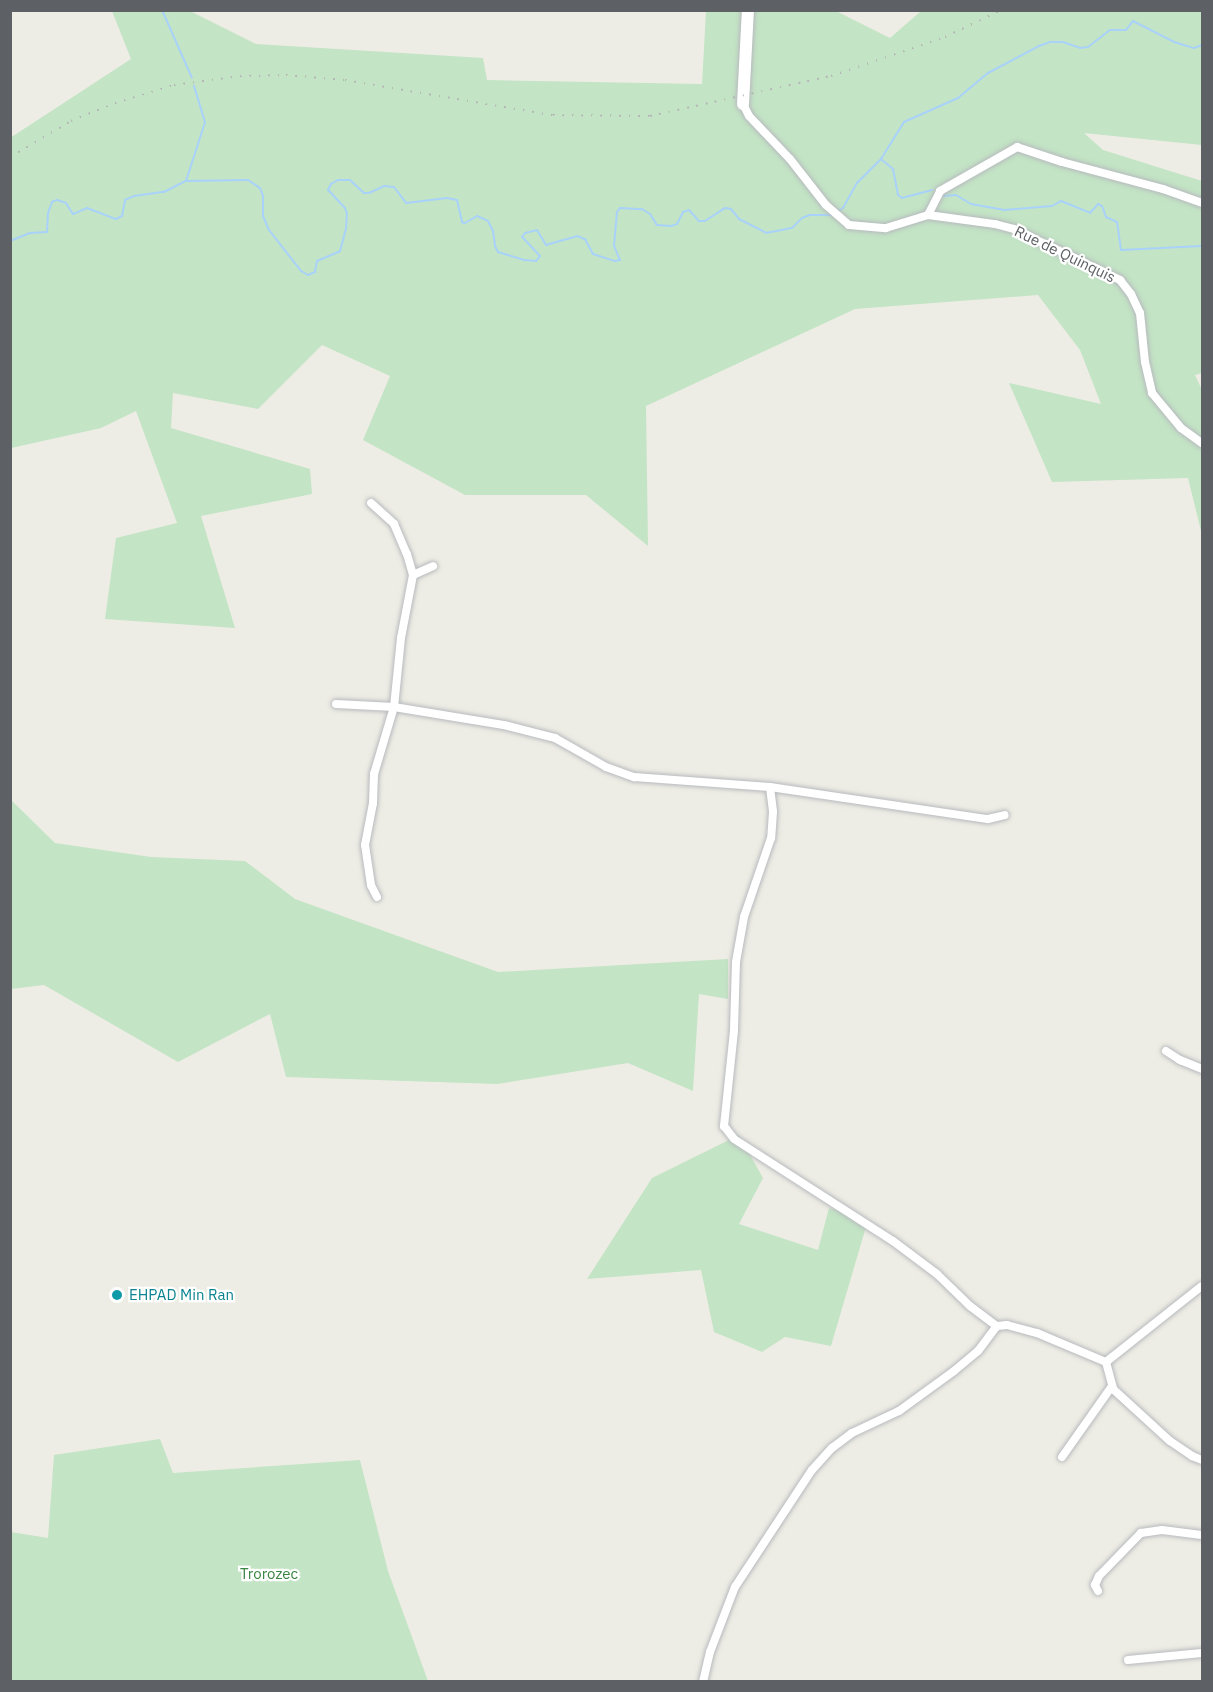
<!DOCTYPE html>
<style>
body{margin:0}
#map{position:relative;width:1213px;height:1692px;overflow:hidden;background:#eeede5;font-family:"IBM Plex Sans",sans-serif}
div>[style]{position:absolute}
.green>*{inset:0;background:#c3e4c5}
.stream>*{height:2px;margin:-1px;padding:0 1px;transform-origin:1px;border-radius:1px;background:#a9d2fa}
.roads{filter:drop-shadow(0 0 2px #b7babe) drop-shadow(0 0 2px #b7babe)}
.street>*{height:8px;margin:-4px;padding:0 4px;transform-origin:4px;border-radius:4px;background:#fff}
.secondary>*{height:12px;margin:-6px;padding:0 6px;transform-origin:6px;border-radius:6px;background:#fff}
.rail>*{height:2px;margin-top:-1px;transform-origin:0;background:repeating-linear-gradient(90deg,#b5b6b6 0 1.5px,transparent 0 9.5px)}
.dots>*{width:16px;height:16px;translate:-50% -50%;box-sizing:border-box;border:3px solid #fff;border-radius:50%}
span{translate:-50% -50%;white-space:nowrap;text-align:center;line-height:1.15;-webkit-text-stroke:4.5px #fff;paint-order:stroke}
.street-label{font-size:15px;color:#5d6064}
.culture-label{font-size:15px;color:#0d838f}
.left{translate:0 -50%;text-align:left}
.park-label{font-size:15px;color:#3b8542}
.frame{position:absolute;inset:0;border:12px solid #5d6064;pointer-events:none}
</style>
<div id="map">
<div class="green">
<div style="clip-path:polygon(112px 11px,190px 11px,256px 44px,483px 58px,487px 80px,702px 84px,706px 11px,836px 11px,890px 38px,921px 11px,1202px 11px,1202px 145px,1084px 133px,1103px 150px,1202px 181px,1202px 373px,1195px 375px,1202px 390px,1202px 535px,1188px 478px,1052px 482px,1009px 383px,1101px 404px,1080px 350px,1038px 295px,855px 309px,646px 406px,648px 546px,586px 495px,465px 495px,363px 440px,390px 376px,322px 345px,258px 409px,173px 393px,171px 428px,310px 469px,312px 494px,201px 516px,235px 628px,105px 619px,116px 538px,177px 523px,136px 411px,101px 428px,11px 448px,10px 138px,131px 59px)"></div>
<div style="clip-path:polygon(10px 799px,55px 843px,151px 857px,245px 861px,295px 899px,498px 972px,728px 959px,728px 999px,699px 994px,693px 1091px,628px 1063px,497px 1084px,286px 1077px,270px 1014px,178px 1062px,44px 985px,11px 989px)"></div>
<div style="clip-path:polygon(739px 1135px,763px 1178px,739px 1224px,818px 1250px,829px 1208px,868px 1220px,831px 1346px,785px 1337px,762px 1352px,714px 1332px,701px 1270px,587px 1279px,652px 1178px)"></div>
<div style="clip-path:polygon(160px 1439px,173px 1473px,360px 1460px,388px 1571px,428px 1681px,11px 1681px,11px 1532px,48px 1538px,54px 1455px)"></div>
</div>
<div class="stream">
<div style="left:162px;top:10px;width:74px;rotate:66.2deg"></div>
<div style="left:881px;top:159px;width:16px;rotate:40deg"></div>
<div style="left:893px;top:169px;width:26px;rotate:79deg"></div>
<div style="left:898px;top:195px;width:5px;rotate:37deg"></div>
<div style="left:902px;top:198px;width:31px;rotate:-15deg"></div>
<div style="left:186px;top:181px;width:62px;rotate:-72.1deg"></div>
<div style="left:205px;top:122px;width:38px;rotate:-107deg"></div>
<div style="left:944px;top:196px;width:12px;rotate:-5deg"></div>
<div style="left:956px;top:195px;width:17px;rotate:31deg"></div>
<div style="left:971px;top:204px;width:34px;rotate:10deg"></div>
<div style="left:1004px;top:210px;width:48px;rotate:-4.8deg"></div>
<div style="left:1052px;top:206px;width:10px;rotate:-29deg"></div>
<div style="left:1061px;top:201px;width:31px;rotate:22deg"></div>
<div style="left:1090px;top:213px;width:12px;rotate:-48deg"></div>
<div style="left:1098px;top:204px;width:4px;rotate:27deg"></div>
<div style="left:1102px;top:206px;width:12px;rotate:70deg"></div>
<div style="left:1106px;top:217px;width:12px;rotate:24deg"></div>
<div style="left:1117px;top:222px;width:28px;rotate:82deg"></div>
<div style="left:1121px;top:250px;width:81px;rotate:-2.8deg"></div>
<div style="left:837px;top:212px;width:7px;rotate:-34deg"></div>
<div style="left:843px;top:208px;width:29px;rotate:-61deg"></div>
<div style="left:857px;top:183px;width:34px;rotate:-45deg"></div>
<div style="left:881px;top:159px;width:44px;rotate:-58.1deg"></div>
<div style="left:904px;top:122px;width:59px;rotate:-24deg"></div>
<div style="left:958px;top:98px;width:39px;rotate:-40deg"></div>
<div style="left:988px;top:73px;width:58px;rotate:-27.9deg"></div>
<div style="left:1039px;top:46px;width:12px;rotate:-20deg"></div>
<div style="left:1050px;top:42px;width:13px"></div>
<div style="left:1063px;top:42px;width:18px;rotate:19deg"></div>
<div style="left:1080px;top:48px;width:8px;rotate:-7deg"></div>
<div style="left:1088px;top:47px;width:28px;rotate:-38deg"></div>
<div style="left:1110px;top:30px;width:16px"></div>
<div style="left:1126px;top:30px;width:11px;rotate:-52deg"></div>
<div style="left:1133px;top:21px;width:46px;rotate:27.1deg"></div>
<div style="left:1174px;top:42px;width:21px;rotate:17deg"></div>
<div style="left:1194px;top:48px;width:9px;rotate:-21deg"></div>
<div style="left:10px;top:241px;width:22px;rotate:-22deg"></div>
<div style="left:30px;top:233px;width:17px;rotate:-3deg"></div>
<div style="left:47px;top:232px;width:19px;rotate:-87deg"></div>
<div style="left:48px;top:213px;width:12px;rotate:-70deg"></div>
<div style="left:52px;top:202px;width:5px;rotate:-22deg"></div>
<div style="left:57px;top:200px;width:9px;rotate:18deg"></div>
<div style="left:66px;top:203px;width:13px;rotate:58deg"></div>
<div style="left:73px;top:214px;width:15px;rotate:-23deg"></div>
<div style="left:87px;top:208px;width:31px;rotate:21deg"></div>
<div style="left:116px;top:219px;width:7px;rotate:-27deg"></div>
<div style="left:122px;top:216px;width:16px;rotate:-79deg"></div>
<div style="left:125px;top:200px;width:10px;rotate:-24deg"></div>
<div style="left:134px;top:196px;width:30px;rotate:-8deg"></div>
<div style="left:164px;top:192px;width:25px;rotate:-27deg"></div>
<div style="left:186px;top:181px;width:62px;rotate:-0.9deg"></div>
<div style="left:248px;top:180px;width:14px;rotate:34deg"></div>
<div style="left:260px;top:188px;width:9px;rotate:69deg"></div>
<div style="left:263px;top:196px;width:20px;rotate:90deg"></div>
<div style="left:263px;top:216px;width:15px;rotate:67deg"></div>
<div style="left:269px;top:230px;width:52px;rotate:52deg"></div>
<div style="left:301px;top:271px;width:8px;rotate:30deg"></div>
<div style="left:308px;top:275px;width:8px;rotate:-23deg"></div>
<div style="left:315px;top:272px;width:11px;rotate:-80deg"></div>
<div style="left:317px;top:261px;width:25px;rotate:-23deg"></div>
<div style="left:340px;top:251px;width:24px;rotate:-75deg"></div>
<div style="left:346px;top:228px;width:14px;rotate:-86deg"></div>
<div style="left:347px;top:214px;width:6px;rotate:-108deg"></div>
<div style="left:345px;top:208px;width:25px;rotate:-133deg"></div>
<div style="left:328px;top:190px;width:7px;rotate:-63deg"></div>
<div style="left:331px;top:184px;width:8px;rotate:-30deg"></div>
<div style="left:338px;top:180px;width:12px"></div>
<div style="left:350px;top:180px;width:19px;rotate:43deg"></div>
<div style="left:364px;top:193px;width:5px"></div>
<div style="left:369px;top:193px;width:17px;rotate:-25deg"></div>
<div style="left:384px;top:186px;width:10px;rotate:6deg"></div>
<div style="left:394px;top:187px;width:20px;rotate:53deg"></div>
<div style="left:406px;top:203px;width:41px;rotate:-7deg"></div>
<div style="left:447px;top:198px;width:10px;rotate:11deg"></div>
<div style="left:457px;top:200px;width:23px;rotate:77deg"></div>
<div style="left:462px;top:222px;width:3px;rotate:18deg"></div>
<div style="left:465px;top:223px;width:14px;rotate:-30deg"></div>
<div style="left:477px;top:216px;width:12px;rotate:24deg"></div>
<div style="left:488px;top:221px;width:11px;rotate:63deg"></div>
<div style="left:493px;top:231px;width:15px;rotate:82deg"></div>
<div style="left:495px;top:246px;width:7px;rotate:63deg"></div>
<div style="left:498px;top:252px;width:28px;rotate:17deg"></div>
<div style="left:525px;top:260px;width:11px;rotate:5deg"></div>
<div style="left:536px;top:261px;width:6px;rotate:-51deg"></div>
<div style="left:540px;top:256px;width:26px;rotate:-133deg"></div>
<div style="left:522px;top:237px;width:5px;rotate:-53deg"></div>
<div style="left:525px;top:233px;width:12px;rotate:-14deg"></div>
<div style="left:537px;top:230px;width:17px;rotate:59deg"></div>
<div style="left:546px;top:245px;width:32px;rotate:-16deg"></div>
<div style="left:577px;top:236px;width:9px;rotate:21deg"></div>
<div style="left:585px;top:239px;width:17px;rotate:62deg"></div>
<div style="left:593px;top:254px;width:23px;rotate:18deg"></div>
<div style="left:615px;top:261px;width:5px;rotate:-11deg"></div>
<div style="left:620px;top:260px;width:15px;rotate:-113deg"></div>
<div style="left:614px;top:246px;width:34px;rotate:-85deg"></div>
<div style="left:617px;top:212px;width:5px;rotate:-53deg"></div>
<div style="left:620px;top:208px;width:22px;rotate:3deg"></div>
<div style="left:642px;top:209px;width:9px;rotate:32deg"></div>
<div style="left:650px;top:214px;width:13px;rotate:58deg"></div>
<div style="left:657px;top:225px;width:14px;rotate:4deg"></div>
<div style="left:671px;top:226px;width:6px;rotate:-18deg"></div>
<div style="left:677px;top:224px;width:13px;rotate:-63deg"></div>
<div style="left:683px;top:212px;width:6px;rotate:-18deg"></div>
<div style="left:689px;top:210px;width:15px;rotate:48deg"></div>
<div style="left:699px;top:221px;width:6px"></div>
<div style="left:705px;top:221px;width:24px;rotate:-33deg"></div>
<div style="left:725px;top:208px;width:6px;rotate:9deg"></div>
<div style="left:731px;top:209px;width:13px;rotate:51deg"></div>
<div style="left:739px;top:219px;width:30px;rotate:27deg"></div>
<div style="left:766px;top:233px;width:26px;rotate:-11deg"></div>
<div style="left:792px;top:228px;width:14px;rotate:-45deg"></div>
<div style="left:802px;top:218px;width:9px;rotate:-21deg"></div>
<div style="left:810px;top:215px;width:22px"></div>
</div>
<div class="roads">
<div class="street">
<div style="left:743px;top:104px;width:13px;rotate:63deg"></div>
<div style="left:749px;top:116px;width:59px;rotate:46.4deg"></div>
<div style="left:790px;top:159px;width:58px;rotate:52deg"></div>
<div style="left:826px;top:205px;width:30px;rotate:41deg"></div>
<div style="left:849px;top:225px;width:37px;rotate:5deg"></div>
<div style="left:886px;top:228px;width:44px;rotate:-17.2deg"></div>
<div style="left:928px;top:215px;width:68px;rotate:7.7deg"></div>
<div style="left:995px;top:224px;width:20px;rotate:15deg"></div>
<div style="left:1014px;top:229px;width:118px;rotate:25.7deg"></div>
<div style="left:1120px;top:280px;width:18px;rotate:52deg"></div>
<div style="left:1131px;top:294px;width:21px;rotate:65deg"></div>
<div style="left:1140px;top:313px;width:49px;rotate:84.2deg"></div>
<div style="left:1145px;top:362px;width:32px;rotate:77deg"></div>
<div style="left:1152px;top:393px;width:45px;rotate:50.4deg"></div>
<div style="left:1181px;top:428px;width:26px;rotate:36deg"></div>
<div style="left:928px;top:215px;width:27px;rotate:-63deg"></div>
<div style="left:940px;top:191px;width:89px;rotate:-29.7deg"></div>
<div style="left:1017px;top:147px;width:47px;rotate:18.4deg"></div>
<div style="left:1062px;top:162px;width:105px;rotate:15deg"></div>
<div style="left:1163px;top:189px;width:41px;rotate:19.7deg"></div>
<div style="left:371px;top:503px;width:31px;rotate:42deg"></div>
<div style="left:394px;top:524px;width:33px;rotate:67deg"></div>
<div style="left:407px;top:554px;width:22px;rotate:74deg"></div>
<div style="left:336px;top:704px;width:58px;rotate:3deg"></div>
<div style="left:394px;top:707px;width:111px;rotate:9.3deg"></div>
<div style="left:504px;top:725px;width:53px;rotate:14.3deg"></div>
<div style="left:555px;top:738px;width:59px;rotate:29.6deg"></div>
<div style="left:606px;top:767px;width:30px;rotate:20deg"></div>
<div style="left:634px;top:777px;width:136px;rotate:4.2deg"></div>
<div style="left:770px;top:787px;width:25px;rotate:83deg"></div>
<div style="left:773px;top:812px;width:26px;rotate:94deg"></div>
<div style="left:771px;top:838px;width:83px;rotate:108.9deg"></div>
<div style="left:744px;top:917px;width:46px;rotate:100.1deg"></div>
<div style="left:736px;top:962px;width:69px;rotate:91.7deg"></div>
<div style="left:734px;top:1031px;width:96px;rotate:96deg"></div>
<div style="left:724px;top:1126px;width:16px;rotate:52deg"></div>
<div style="left:734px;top:1139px;width:189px;rotate:32.7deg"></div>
<div style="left:893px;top:1241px;width:55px;rotate:36.9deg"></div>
<div style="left:937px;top:1274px;width:46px;rotate:44.1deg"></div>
<div style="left:970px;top:1306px;width:34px;rotate:37deg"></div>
<div style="left:770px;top:787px;width:220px;rotate:8.4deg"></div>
<div style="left:988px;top:819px;width:17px;rotate:-13deg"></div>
<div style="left:377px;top:897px;width:13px;rotate:-117deg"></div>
<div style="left:371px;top:885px;width:40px;rotate:-98.5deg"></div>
<div style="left:365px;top:845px;width:43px;rotate:-79.2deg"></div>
<div style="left:373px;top:803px;width:29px;rotate:-88deg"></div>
<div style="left:374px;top:774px;width:70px;rotate:-73.4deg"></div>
<div style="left:394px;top:707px;width:69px;rotate:-84.2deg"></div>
<div style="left:401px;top:638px;width:64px;rotate:-79.2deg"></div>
<div style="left:413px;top:575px;width:22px;rotate:-24deg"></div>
<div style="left:1166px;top:1051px;width:17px;rotate:33deg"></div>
<div style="left:1180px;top:1060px;width:24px;rotate:22deg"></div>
<div style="left:997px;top:1326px;width:10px;rotate:-6deg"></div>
<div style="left:1007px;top:1325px;width:31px;rotate:15deg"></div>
<div style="left:1037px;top:1333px;width:75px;rotate:22.8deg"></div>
<div style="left:1106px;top:1362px;width:28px;rotate:75deg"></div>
<div style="left:1113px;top:1389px;width:77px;rotate:42.4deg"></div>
<div style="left:1170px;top:1441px;width:27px;rotate:34deg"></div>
<div style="left:1192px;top:1456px;width:11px;rotate:22deg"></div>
<div style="left:1106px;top:1362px;width:122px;rotate:-38.4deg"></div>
<div style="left:1062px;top:1457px;width:87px;rotate:-54.8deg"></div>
<div style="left:1098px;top:1591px;width:7px;rotate:-117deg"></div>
<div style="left:1095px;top:1585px;width:10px;rotate:-66deg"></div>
<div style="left:1099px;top:1576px;width:60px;rotate:-45.7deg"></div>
<div style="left:1141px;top:1533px;width:21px;rotate:-8deg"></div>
<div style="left:1162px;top:1530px;width:40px;rotate:7.1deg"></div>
<div style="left:1128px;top:1660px;width:74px;rotate:-5.4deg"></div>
<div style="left:703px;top:1682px;width:31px;rotate:-77deg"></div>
<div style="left:710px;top:1652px;width:70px;rotate:-69deg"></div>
<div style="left:735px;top:1587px;width:140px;rotate:-56.7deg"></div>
<div style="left:812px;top:1470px;width:30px;rotate:-48deg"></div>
<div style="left:832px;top:1448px;width:25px;rotate:-37deg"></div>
<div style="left:852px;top:1433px;width:52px;rotate:-25.1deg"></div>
<div style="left:899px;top:1411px;width:68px;rotate:-36deg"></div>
<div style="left:954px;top:1371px;width:31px;rotate:-40deg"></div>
<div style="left:978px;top:1351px;width:31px;rotate:-53deg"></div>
</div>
<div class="secondary">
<div style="left:743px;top:104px;width:94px;rotate:-87deg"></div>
</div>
</div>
<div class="rail">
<div style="left:10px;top:157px;width:71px;rotate:-30.5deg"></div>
<div style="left:71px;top:121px;width:48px;rotate:-22.2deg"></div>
<div style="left:115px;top:103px;width:62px;rotate:-17deg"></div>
<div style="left:174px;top:85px;width:67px;rotate:-7.8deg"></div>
<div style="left:240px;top:76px;width:46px;rotate:-1.2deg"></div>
<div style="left:286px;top:75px;width:59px;rotate:4.8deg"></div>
<div style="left:345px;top:80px;width:211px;rotate:9.6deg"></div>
<div style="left:553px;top:115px;width:97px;rotate:0.6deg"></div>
<div style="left:650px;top:116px;width:185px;rotate:-12.5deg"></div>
<div style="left:831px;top:76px;width:120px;rotate:-18.9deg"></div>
<div style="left:945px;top:37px;width:62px;rotate:-25.7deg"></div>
</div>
<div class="dots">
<div style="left:117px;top:1295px;background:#0f9aa8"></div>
</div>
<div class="street-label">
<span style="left:1065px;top:254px;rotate:26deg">Rue de Quinquis</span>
</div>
<div class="culture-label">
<span class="left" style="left:129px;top:1295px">EHPAD Min Ran</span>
</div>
<div class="park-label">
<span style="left:269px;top:1574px">Trorozec</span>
</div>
<div class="frame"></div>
</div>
